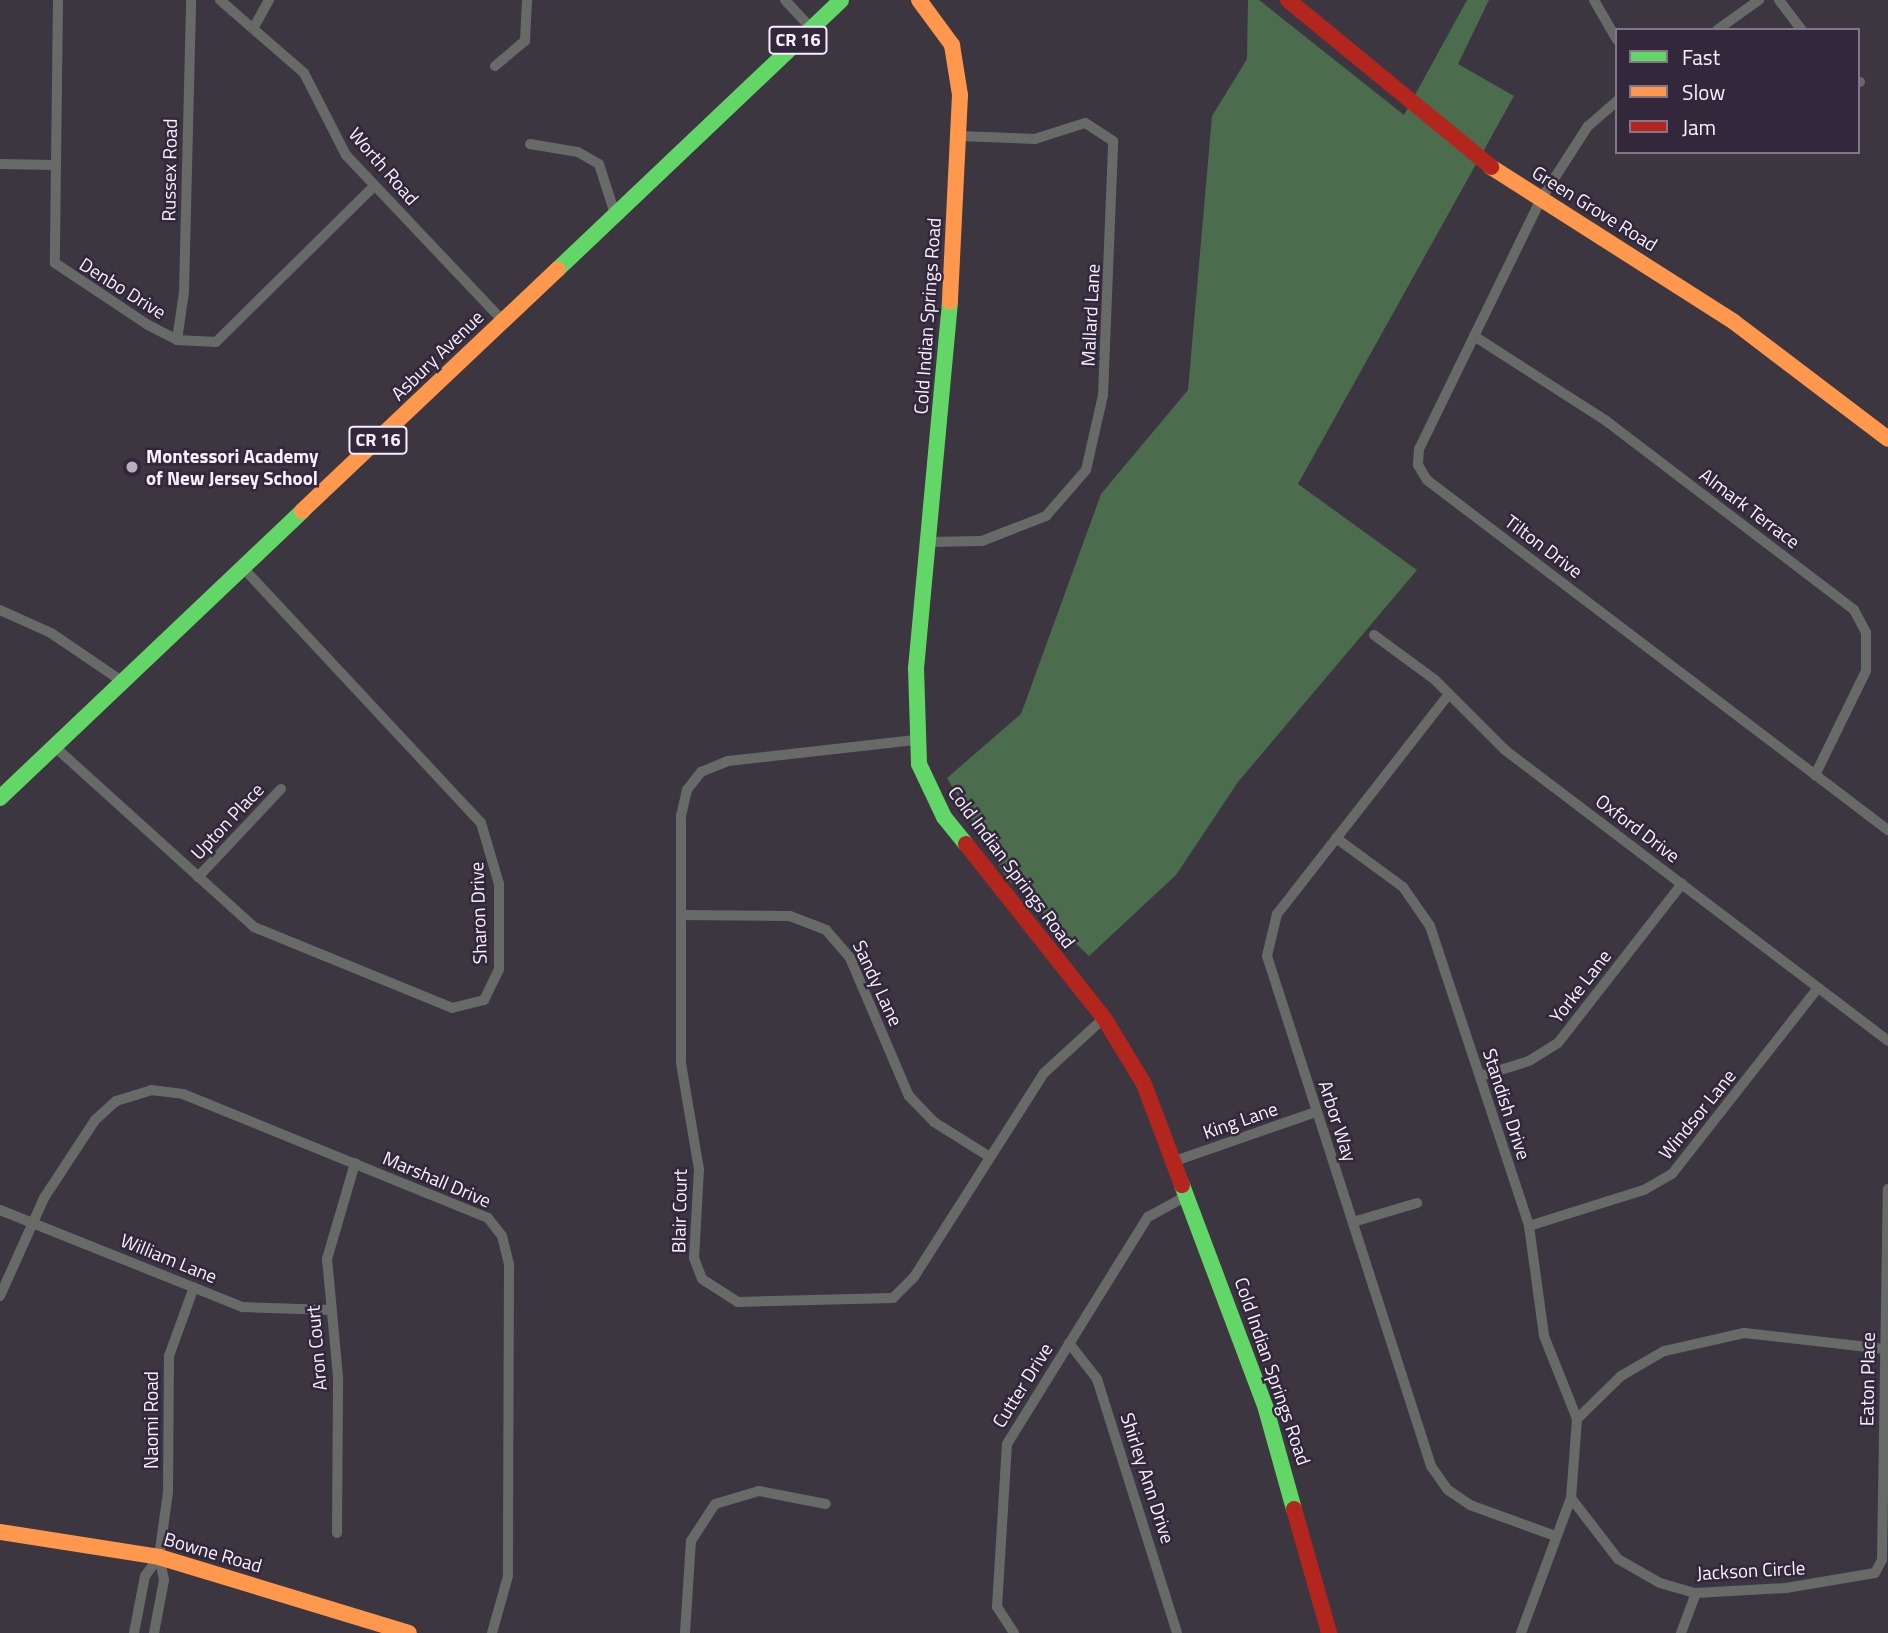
<!DOCTYPE html>
<style>
body{margin:0}
#map{position:relative;width:1888px;height:1633px;overflow:hidden;background:#3c3641;font-family:"Titillium Web",sans-serif}
div>[style]{position:absolute}
.forest>*{inset:0;background:#4b6c4d}
.street>*{height:10px;margin:-5px;padding:0 5px;transform-origin:5px;border-radius:5px;background:#686a68}
.fast>*{height:16px;margin:-8px;padding:0 8px;transform-origin:8px;border-radius:8px;background:#63d668}
.slow>*{height:16px;margin:-8px;padding:0 8px;transform-origin:8px;border-radius:8px;background:#ff974d}
.jam>*{height:16px;margin:-8px;padding:0 8px;transform-origin:8px;border-radius:8px;background:#b3261e}
.dots>*{width:19px;height:19px;translate:-50% -50%;box-sizing:border-box;border:4px solid #32273b;border-radius:50%}
span{translate:-50% -50%;white-space:nowrap;text-align:center;line-height:1.15;-webkit-text-stroke:5px #32273b;paint-order:stroke}
.shield-label span{padding:2px 5px;background:#32273b;border:2px solid;border-radius:5px;-webkit-text-stroke-width:0}
.shield-label{font-size:18px;color:#f7f0fd;font-weight:700}
.street-label{font-size:19px;color:#f7f0fd}
.poi-label{font-size:19px;color:#f7f0fd;font-weight:700}
.left{translate:0 -50%;text-align:left}
.legend{position:absolute;left:1615px;top:28px;width:245px;height:126px;box-sizing:border-box;background:#32273b;border:2px solid #817789;margin:0;padding:9px 12px;list-style:none;font-size:21px;color:#f7f0fd}
.legend li{display:flex;align-items:center;gap:14px;height:35px}
.legend b{width:35px;border:2px solid #817789}
</style>
<div id="map">
<div class="forest">
<div style="clip-path:polygon(1248px 0,1259px 0,1404px 115px,1467px 0,1489px 0,1458px 64px,1514px 96px,1298px 484px,1417px 570px,1238px 782px,1176px 875px,1089px 956px,1007px 879px,947px 778px,1021px 714px,1101px 494px,1188px 390px,1212px 116px,1247px 59px)"></div>
</div>
<div class="street">
<div style="left:58px;top:0;width:263px;rotate:90.7deg"></div>
<div style="left:55px;top:263px;width:112px;rotate:33.7deg"></div>
<div style="left:148px;top:325px;width:33px;rotate:27deg"></div>
<div style="left:177px;top:340px;width:39px;rotate:3deg"></div>
<div style="left:216px;top:342px;width:222px;rotate:-44.6deg"></div>
<div style="left:220px;top:0;width:111px;rotate:41deg"></div>
<div style="left:304px;top:73px;width:92px;rotate:62.9deg"></div>
<div style="left:346px;top:155px;width:228px;rotate:46.6deg"></div>
<div style="left:785px;top:0;width:38px;rotate:47deg"></div>
<div style="left:1594px;top:0;width:46px;rotate:60.1deg"></div>
<div style="left:1779px;top:0;width:38px;rotate:53deg"></div>
<div style="left:254px;top:27px;width:31px;rotate:-61deg"></div>
<div style="left:1717px;top:30px;width:52px;rotate:-35.5deg"></div>
<div style="left:495px;top:66px;width:39px;rotate:-40deg"></div>
<div style="left:525px;top:41px;width:41px;rotate:-87.2deg"></div>
<div style="left:1858px;top:82px;width:2px"></div>
<div style="left:1617px;top:101px;width:38px;rotate:139deg"></div>
<div style="left:1588px;top:126px;width:87px;rotate:122.8deg"></div>
<div style="left:1541px;top:199px;width:278px;rotate:116deg"></div>
<div style="left:1419px;top:449px;width:16px;rotate:94deg"></div>
<div style="left:1418px;top:465px;width:17px;rotate:59deg"></div>
<div style="left:1427px;top:480px;width:579px;rotate:37.21deg"></div>
<div style="left:530px;top:144px;width:49px;rotate:9.5deg"></div>
<div style="left:578px;top:152px;width:24px;rotate:30deg"></div>
<div style="left:599px;top:164px;width:52px;rotate:72.3deg"></div>
<div style="left:0;top:164px;width:55px;rotate:1deg"></div>
<div style="left:1474px;top:336px;width:156px;rotate:32.7deg"></div>
<div style="left:1605px;top:420px;width:313px;rotate:37.3deg"></div>
<div style="left:1854px;top:610px;width:26px;rotate:62deg"></div>
<div style="left:1866px;top:633px;width:38px;rotate:90deg"></div>
<div style="left:1866px;top:671px;width:116px;rotate:116.1deg"></div>
<div style="left:177px;top:340px;width:49px;rotate:-81.7deg"></div>
<div style="left:184px;top:292px;width:292px;rotate:-88.6deg"></div>
<div style="left:928px;top:542px;width:54px;rotate:-1.1deg"></div>
<div style="left:982px;top:541px;width:69px;rotate:-21.3deg"></div>
<div style="left:1046px;top:516px;width:61px;rotate:-49deg"></div>
<div style="left:1086px;top:470px;width:77px;rotate:-77.2deg"></div>
<div style="left:1103px;top:395px;width:254px;rotate:-87.7deg"></div>
<div style="left:1113px;top:141px;width:33px;rotate:-147deg"></div>
<div style="left:1085px;top:123px;width:52px;rotate:162.3deg"></div>
<div style="left:1035px;top:139px;width:76px;rotate:-177.7deg"></div>
<div style="left:0;top:610px;width:56px;rotate:24.3deg"></div>
<div style="left:51px;top:633px;width:87px;rotate:34.2deg"></div>
<div style="left:1374px;top:635px;width:76px;rotate:36.4deg"></div>
<div style="left:1435px;top:680px;width:99px;rotate:45deg"></div>
<div style="left:1505px;top:750px;width:481px;rotate:37.2deg"></div>
<div style="left:1449px;top:694px;width:279px;rotate:128deg"></div>
<div style="left:1277px;top:914px;width:43px;rotate:103.4deg"></div>
<div style="left:1267px;top:956px;width:536px;rotate:72.17deg"></div>
<div style="left:1431px;top:1466px;width:29px;rotate:55deg"></div>
<div style="left:1448px;top:1490px;width:27px;rotate:34deg"></div>
<div style="left:1470px;top:1505px;width:90px;rotate:20deg"></div>
<div style="left:915px;top:740px;width:188px;rotate:173.6deg"></div>
<div style="left:728px;top:761px;width:29px;rotate:158deg"></div>
<div style="left:701px;top:772px;width:23px;rotate:128deg"></div>
<div style="left:687px;top:790px;width:27px;rotate:103deg"></div>
<div style="left:681px;top:816px;width:247px;rotate:90deg"></div>
<div style="left:681px;top:1063px;width:108px;rotate:80.4deg"></div>
<div style="left:699px;top:1169px;width:89px;rotate:93.2deg"></div>
<div style="left:694px;top:1258px;width:22px;rotate:69deg"></div>
<div style="left:702px;top:1279px;width:43px;rotate:32.6deg"></div>
<div style="left:738px;top:1302px;width:155px;rotate:-1.5deg"></div>
<div style="left:893px;top:1298px;width:30px;rotate:-45deg"></div>
<div style="left:914px;top:1277px;width:242px;rotate:-57.5deg"></div>
<div style="left:1044px;top:1073px;width:81px;rotate:-42.5deg"></div>
<div style="left:55px;top:747px;width:268px;rotate:42.1deg"></div>
<div style="left:254px;top:927px;width:214px;rotate:22.2deg"></div>
<div style="left:452px;top:1008px;width:33px;rotate:-14deg"></div>
<div style="left:484px;top:1000px;width:34px;rotate:-64deg"></div>
<div style="left:499px;top:969px;width:85px;rotate:-90deg"></div>
<div style="left:499px;top:884px;width:64px;rotate:-106.4deg"></div>
<div style="left:481px;top:823px;width:349px;rotate:-133deg"></div>
<div style="left:1336px;top:838px;width:83px;rotate:36.2deg"></div>
<div style="left:1403px;top:887px;width:47px;rotate:55.3deg"></div>
<div style="left:1430px;top:926px;width:316px;rotate:71.7deg"></div>
<div style="left:1529px;top:1226px;width:111px;rotate:82.2deg"></div>
<div style="left:1544px;top:1336px;width:89px;rotate:68.3deg"></div>
<div style="left:198px;top:877px;width:121px;rotate:-46.7deg"></div>
<div style="left:682px;top:915px;width:108px;rotate:0.5deg"></div>
<div style="left:790px;top:916px;width:39px;rotate:21deg"></div>
<div style="left:826px;top:930px;width:37px;rotate:49deg"></div>
<div style="left:850px;top:958px;width:150px;rotate:66.9deg"></div>
<div style="left:909px;top:1096px;width:36px;rotate:46deg"></div>
<div style="left:934px;top:1122px;width:66px;rotate:32deg"></div>
<div style="left:1481px;top:1076px;width:50px;rotate:-17.4deg"></div>
<div style="left:1529px;top:1061px;width:34px;rotate:-32deg"></div>
<div style="left:1558px;top:1043px;width:202px;rotate:-52.1deg"></div>
<div style="left:1175px;top:1161px;width:149px;rotate:-19.2deg"></div>
<div style="left:0;top:1210px;width:262px;rotate:21.8deg"></div>
<div style="left:243px;top:1307px;width:88px;rotate:2deg"></div>
<div style="left:1353px;top:1222px;width:67px;rotate:-16.5deg"></div>
<div style="left:1529px;top:1226px;width:121px;rotate:-17.4deg"></div>
<div style="left:1644px;top:1190px;width:32px;rotate:-30deg"></div>
<div style="left:1672px;top:1174px;width:236px;rotate:-51.9deg"></div>
<div style="left:0;top:1296px;width:107px;rotate:-65.8deg"></div>
<div style="left:44px;top:1198px;width:93px;rotate:-56.8deg"></div>
<div style="left:95px;top:1120px;width:28px;rotate:-42deg"></div>
<div style="left:116px;top:1101px;width:37px;rotate:-17deg"></div>
<div style="left:151px;top:1090px;width:32px;rotate:7deg"></div>
<div style="left:183px;top:1094px;width:329px;rotate:22.1deg"></div>
<div style="left:488px;top:1218px;width:23px;rotate:52deg"></div>
<div style="left:502px;top:1236px;width:29px;rotate:76deg"></div>
<div style="left:509px;top:1264px;width:312px;rotate:90.2deg"></div>
<div style="left:508px;top:1576px;width:59px;rotate:105.7deg"></div>
<div style="left:1069px;top:1343px;width:46px;rotate:52.1deg"></div>
<div style="left:1097px;top:1379px;width:266px;rotate:72.5deg"></div>
<div style="left:1885px;top:1349px;width:142px;rotate:-173.5deg"></div>
<div style="left:1744px;top:1333px;width:82px;rotate:167.3deg"></div>
<div style="left:1664px;top:1351px;width:50px;rotate:149.8deg"></div>
<div style="left:1621px;top:1376px;width:62px;rotate:135.7deg"></div>
<div style="left:1577px;top:1419px;width:79px;rotate:94.3deg"></div>
<div style="left:1571px;top:1498px;width:77px;rotate:52.4deg"></div>
<div style="left:1618px;top:1559px;width:48px;rotate:29.7deg"></div>
<div style="left:1660px;top:1583px;width:37px;rotate:16deg"></div>
<div style="left:1696px;top:1593px;width:90px;rotate:-3.2deg"></div>
<div style="left:1786px;top:1588px;width:90px;rotate:-9.6deg"></div>
<div style="left:1875px;top:1573px;width:15px;rotate:-62deg"></div>
<div style="left:1882px;top:1560px;width:371px;rotate:-89.1deg"></div>
<div style="left:337px;top:1533px;width:156px;rotate:-89.6deg"></div>
<div style="left:338px;top:1377px;width:119px;rotate:-95.3deg"></div>
<div style="left:327px;top:1259px;width:100px;rotate:-73.7deg"></div>
<div style="left:134px;top:1633px;width:58px;rotate:-79.1deg"></div>
<div style="left:145px;top:1576px;width:24px;rotate:-54deg"></div>
<div style="left:154px;top:1633px;width:54px;rotate:-79.3deg"></div>
<div style="left:164px;top:1580px;width:24px;rotate:-102deg"></div>
<div style="left:159px;top:1557px;width:66px;rotate:-82.1deg"></div>
<div style="left:168px;top:1492px;width:136px;rotate:-89.6deg"></div>
<div style="left:169px;top:1356px;width:73px;rotate:-70.1deg"></div>
<div style="left:685px;top:1633px;width:92px;rotate:-86.3deg"></div>
<div style="left:691px;top:1541px;width:44px;rotate:-57deg"></div>
<div style="left:715px;top:1504px;width:46px;rotate:-16.5deg"></div>
<div style="left:759px;top:1491px;width:68px;rotate:11deg"></div>
<div style="left:1014px;top:1633px;width:31px;rotate:-123deg"></div>
<div style="left:997px;top:1607px;width:163px;rotate:-86.5deg"></div>
<div style="left:1007px;top:1444px;width:267px;rotate:-58.2deg"></div>
<div style="left:1148px;top:1217px;width:46px;rotate:-28.8deg"></div>
<div style="left:1521px;top:1633px;width:144px;rotate:-69.7deg"></div>
<div style="left:1681px;top:1633px;width:43px;rotate:-69.4deg"></div>
</div>
<div class="fast">
<div style="left:558px;top:269px;width:390px;rotate:-43.5deg"></div>
<div style="left:950px;top:302px;width:368px;rotate:95.3deg"></div>
<div style="left:916px;top:668px;width:96px;rotate:88.2deg"></div>
<div style="left:919px;top:764px;width:59px;rotate:64.7deg"></div>
<div style="left:944px;top:817px;width:35px;rotate:51deg"></div>
<div style="left:0;top:798px;width:417px;rotate:-43.5deg"></div>
<div style="left:1182px;top:1185px;width:239px;rotate:69.4deg"></div>
<div style="left:1266px;top:1409px;width:104px;rotate:74.4deg"></div>
</div>
<div class="slow">
<div style="left:919px;top:0;width:56px;rotate:53.7deg"></div>
<div style="left:952px;top:45px;width:51px;rotate:80.9deg"></div>
<div style="left:960px;top:95px;width:207px;rotate:92.8deg"></div>
<div style="left:1491px;top:167px;width:288px;rotate:32.5deg"></div>
<div style="left:1734px;top:322px;width:193px;rotate:37.2deg"></div>
<div style="left:302px;top:511px;width:352px;rotate:-43.4deg"></div>
<div style="left:0;top:1532px;width:161px;rotate:8.9deg"></div>
<div style="left:159px;top:1557px;width:261px;rotate:16.9deg"></div>
</div>
<div class="jam">
<div style="left:1288px;top:0;width:263px;rotate:39.4deg"></div>
<div style="left:966px;top:844px;width:222px;rotate:51.6deg"></div>
<div style="left:1104px;top:1018px;width:77px;rotate:58.8deg"></div>
<div style="left:1144px;top:1084px;width:108px;rotate:69.4deg"></div>
<div style="left:1294px;top:1509px;width:129px;rotate:74.2deg"></div>
</div>
<div class="dots">
<div style="left:132px;top:467px;background:#b6afbb"></div>
</div>
<div class="shield-label">
<span style="left:798px;top:40px">CR 16</span>
<span style="left:378px;top:440px">CR 16</span>
</div>
<div class="street-label">
<span style="left:384px;top:166px;rotate:49deg">Worth Road</span>
<span style="left:169px;top:170px;rotate:-89deg">Russex Road</span>
<span style="left:1595px;top:208px;rotate:32deg">Green Grove Road</span>
<span style="left:123px;top:288px;rotate:32deg">Denbo Drive</span>
<span style="left:1090px;top:315px;rotate:-87deg">Mallard Lane</span>
<span style="left:927px;top:316px;rotate:-86deg">Cold Indian Springs Road</span>
<span style="left:437px;top:355px;rotate:-44deg">Asbury Avenue</span>
<span style="left:1750px;top:508px;rotate:37deg">Almark Terrace</span>
<span style="left:1544px;top:546px;rotate:37deg">Tilton Drive</span>
<span style="left:227px;top:821px;rotate:-47deg">Upton Place</span>
<span style="left:1638px;top:828px;rotate:37deg">Oxford Drive</span>
<span style="left:1012px;top:867px;rotate:53deg">Cold Indian Springs Road</span>
<span style="left:478px;top:913px;rotate:-92deg">Sharon Drive</span>
<span style="left:878px;top:983px;rotate:65deg">Sandy Lane</span>
<span style="left:1580px;top:986px;rotate:-52deg">Yorke Lane</span>
<span style="left:1507px;top:1104px;rotate:72deg">Standish Drive</span>
<span style="left:1697px;top:1114px;rotate:-51deg">Windsor Lane</span>
<span style="left:1240px;top:1120px;rotate:-19deg">King Lane</span>
<span style="left:1338px;top:1121px;rotate:72deg">Arbor Way</span>
<span style="left:437px;top:1179px;rotate:23deg">Marshall Drive</span>
<span style="left:679px;top:1211px;rotate:-89deg">Blair Court</span>
<span style="left:169px;top:1258px;rotate:22deg">William Lane</span>
<span style="left:316px;top:1348px;rotate:-95deg">Aron Court</span>
<span style="left:1273px;top:1371px;rotate:71deg">Cold Indian Springs Road</span>
<span style="left:1867px;top:1379px;rotate:-89deg">Eaton Place</span>
<span style="left:1022px;top:1385px;rotate:-58deg">Cutter Drive</span>
<span style="left:151px;top:1420px;rotate:-90deg">Naomi Road</span>
<span style="left:1148px;top:1478px;rotate:72deg">Shirley Ann Drive</span>
<span style="left:213px;top:1552px;rotate:16deg">Bowne Road</span>
<span style="left:1751px;top:1570px;rotate:-3deg">Jackson Circle</span>
</div>
<div class="poi-label">
<span class="left" style="left:146px;top:467px">Montessori Academy<br>of New Jersey School</span>
</div>
<ul class="legend">
<li><b style="height:9px;background:#63d668"></b>Fast</li>
<li><b style="height:9px;background:#ff974d"></b>Slow</li>
<li><b style="height:9px;background:#b3261e"></b>Jam</li>
</ul>
</div>
